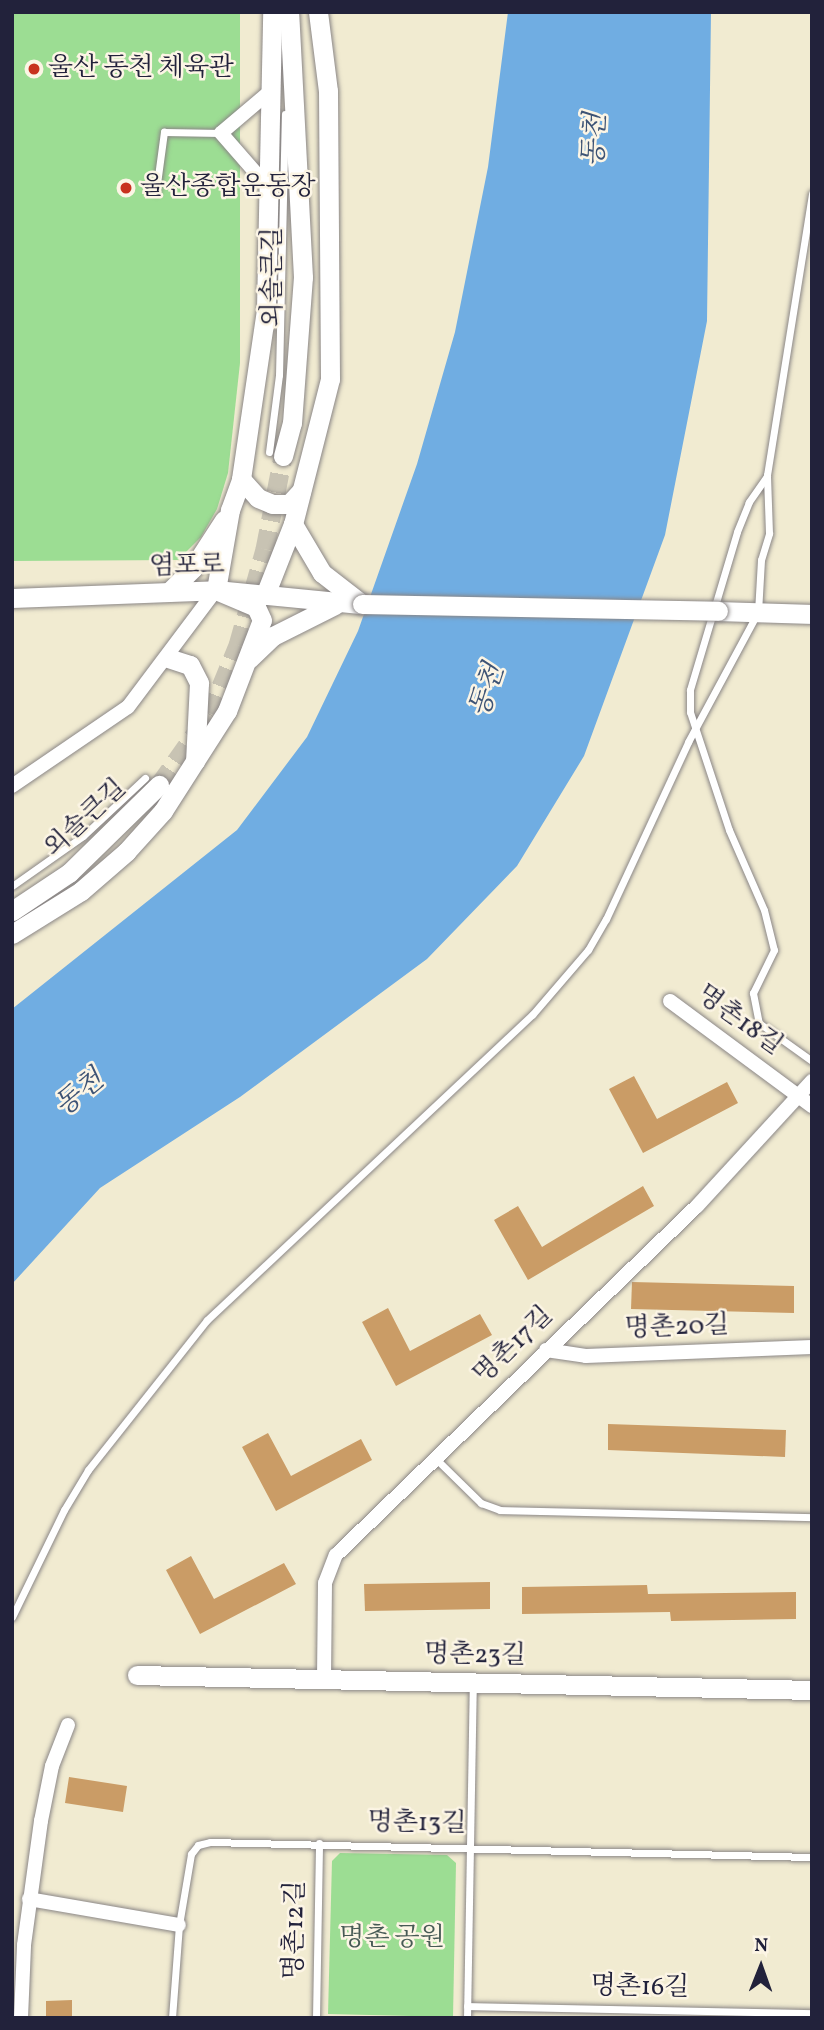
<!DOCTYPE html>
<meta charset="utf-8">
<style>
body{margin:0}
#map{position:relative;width:824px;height:2030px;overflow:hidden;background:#f1ebd1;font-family:Vollkorn,"Noto Serif KR",serif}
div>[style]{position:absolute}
.green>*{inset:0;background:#9cdd93}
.water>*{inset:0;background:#70ade2}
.building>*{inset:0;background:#ca9c66}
.secondary-tunnel>*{height:19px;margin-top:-9.5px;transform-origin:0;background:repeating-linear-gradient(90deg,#c8c3b3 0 19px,transparent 0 29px)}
.roads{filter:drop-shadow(0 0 2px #8a8686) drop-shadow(0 0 2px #8a8686)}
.lane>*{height:7px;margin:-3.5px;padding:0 3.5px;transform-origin:3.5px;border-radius:3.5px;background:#fff}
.street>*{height:14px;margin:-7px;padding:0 7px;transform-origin:7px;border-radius:7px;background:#fff}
.secondary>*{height:19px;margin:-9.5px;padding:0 9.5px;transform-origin:9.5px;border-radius:9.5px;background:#fff}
.bridges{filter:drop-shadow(0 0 2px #8a8686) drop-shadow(0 0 2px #8a8686)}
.secondary-bridge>*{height:19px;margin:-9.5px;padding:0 9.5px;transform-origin:9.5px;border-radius:9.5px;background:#fff}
.dots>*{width:19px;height:19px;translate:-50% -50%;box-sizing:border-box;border:4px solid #fcf5e5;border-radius:50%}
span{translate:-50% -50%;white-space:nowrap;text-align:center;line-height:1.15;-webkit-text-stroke:5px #fcf5e5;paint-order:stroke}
.poi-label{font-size:26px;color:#22223b}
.left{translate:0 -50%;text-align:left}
.street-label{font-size:26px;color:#22223b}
.park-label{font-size:26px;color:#475a55}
.water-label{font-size:28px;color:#3d5375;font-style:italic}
.frame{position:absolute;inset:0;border:14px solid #22223b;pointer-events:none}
.north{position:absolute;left:726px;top:1932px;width:70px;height:70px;-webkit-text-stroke:5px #fcf5e5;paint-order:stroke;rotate:1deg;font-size:19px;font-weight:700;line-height:28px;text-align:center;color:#22223b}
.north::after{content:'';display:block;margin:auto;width:24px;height:32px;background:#22223b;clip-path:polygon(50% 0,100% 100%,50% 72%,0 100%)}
</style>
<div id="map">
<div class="green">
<div style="clip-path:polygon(12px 12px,240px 12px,240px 363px,228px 473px,217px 509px,201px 537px,178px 560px,12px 561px)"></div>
<div style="clip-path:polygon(340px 1853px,447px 1855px,456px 1863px,453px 2017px,328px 2014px,332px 1861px)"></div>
</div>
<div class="water">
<div style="clip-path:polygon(508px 12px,711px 12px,707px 321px,665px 535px,584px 756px,517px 866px,427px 959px,240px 1097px,100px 1188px,12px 1284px,12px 1009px,237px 830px,307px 737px,358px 631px,417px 464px,455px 332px,488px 167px)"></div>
</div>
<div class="building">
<div style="clip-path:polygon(634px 1076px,657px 1119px,727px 1082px,738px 1103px,643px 1153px,609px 1089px)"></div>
<div style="clip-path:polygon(643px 1186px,654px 1206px,528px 1280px,494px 1220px,518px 1206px,542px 1247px)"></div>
<div style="clip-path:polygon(632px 1282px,794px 1286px,794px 1313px,631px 1309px)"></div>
<div style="clip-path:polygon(388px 1308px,410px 1351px,480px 1314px,492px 1335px,396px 1386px,362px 1322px)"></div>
<div style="clip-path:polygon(608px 1424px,786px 1430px,785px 1457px,608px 1450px)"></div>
<div style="clip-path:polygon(268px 1433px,291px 1476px,361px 1439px,372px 1460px,276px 1511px,242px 1447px)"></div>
<div style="clip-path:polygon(191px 1556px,214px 1599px,284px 1563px,296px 1584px,200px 1634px,166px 1570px)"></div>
<div style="clip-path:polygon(490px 1582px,490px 1609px,365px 1611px,364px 1584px)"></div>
<div style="clip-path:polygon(647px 1585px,648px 1594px,796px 1592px,796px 1619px,671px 1621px,670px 1612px,522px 1614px,522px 1587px)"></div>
<div style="clip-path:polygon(69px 1777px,127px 1786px,123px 1812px,65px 1803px)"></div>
<div style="clip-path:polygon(72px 2000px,72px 2018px,46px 2018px,46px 2001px)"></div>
</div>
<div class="secondary-tunnel">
<div style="left:159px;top:785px;width:88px;rotate:-54.7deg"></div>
<div style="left:210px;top:713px;width:74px;rotate:-67.6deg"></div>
<div style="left:238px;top:645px;width:100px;rotate:-74.3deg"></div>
<div style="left:265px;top:549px;width:95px;rotate:-79deg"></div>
</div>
<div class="roads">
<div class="lane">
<div style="left:156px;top:191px;width:60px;rotate:-82.3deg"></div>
<div style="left:164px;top:132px;width:57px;rotate:1deg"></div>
<div style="left:269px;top:452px;width:78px;rotate:-82.6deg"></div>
<div style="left:279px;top:375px;width:261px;rotate:-88.7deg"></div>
<div style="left:767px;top:476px;width:32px;rotate:125deg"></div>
<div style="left:749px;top:502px;width:32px;rotate:112deg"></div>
<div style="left:737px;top:532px;width:165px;rotate:106.6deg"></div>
<div style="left:690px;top:690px;width:22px;rotate:90deg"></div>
<div style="left:690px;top:712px;width:124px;rotate:71.7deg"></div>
<div style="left:729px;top:830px;width:87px;rotate:66.4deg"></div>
<div style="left:764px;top:910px;width:41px;rotate:76deg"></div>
<div style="left:774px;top:950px;width:48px;rotate:116deg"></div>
<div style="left:753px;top:993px;width:31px;rotate:79deg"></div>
<div style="left:759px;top:1023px;width:65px;rotate:35.6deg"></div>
<div style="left:12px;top:886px;width:87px;rotate:-35.2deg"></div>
<div style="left:83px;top:836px;width:85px;rotate:-43.1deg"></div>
<div style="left:434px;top:1457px;width:66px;rotate:44.4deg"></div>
<div style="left:481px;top:1503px;width:20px;rotate:20deg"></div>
<div style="left:500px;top:1510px;width:312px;rotate:1.3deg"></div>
<div style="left:12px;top:1617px;width:119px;rotate:-64.1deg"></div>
<div style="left:64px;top:1510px;width:47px;rotate:-59deg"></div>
<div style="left:88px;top:1470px;width:191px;rotate:-51.6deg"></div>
<div style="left:207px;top:1320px;width:446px;rotate:-43.2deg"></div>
<div style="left:532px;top:1015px;width:86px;rotate:-49.3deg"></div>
<div style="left:588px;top:950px;width:36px;rotate:-60deg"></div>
<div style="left:606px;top:919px;width:195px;rotate:-65.1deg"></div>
<div style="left:688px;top:742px;width:148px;rotate:-61.7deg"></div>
<div style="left:758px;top:612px;width:52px;rotate:-86.7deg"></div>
<div style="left:761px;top:560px;width:28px;rotate:-73deg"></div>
<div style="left:769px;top:533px;width:58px;rotate:-92deg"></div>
<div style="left:767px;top:475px;width:285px;rotate:-80.9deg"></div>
<div style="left:467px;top:2006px;width:345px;rotate:1.2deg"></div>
<div style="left:172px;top:2018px;width:93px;rotate:-85.7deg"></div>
<div style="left:179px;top:1925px;width:72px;rotate:-80.4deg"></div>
<div style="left:191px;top:1854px;width:11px;rotate:-52deg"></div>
<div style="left:198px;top:1845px;width:12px;rotate:-14deg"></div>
<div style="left:210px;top:1842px;width:602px;rotate:1.43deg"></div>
<div style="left:316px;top:2018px;width:175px;rotate:-89deg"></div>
<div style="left:467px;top:2018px;width:335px;rotate:-89deg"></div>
</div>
<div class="street">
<div style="left:267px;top:94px;width:60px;rotate:139.7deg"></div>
<div style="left:221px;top:133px;width:73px;rotate:48.9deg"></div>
<div style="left:12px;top:786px;width:140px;rotate:-34.3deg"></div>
<div style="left:128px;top:707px;width:146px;rotate:-53.1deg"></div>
<div style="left:670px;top:1001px;width:177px;rotate:36.5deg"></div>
<div style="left:546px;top:1350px;width:40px;rotate:8.5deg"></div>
<div style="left:586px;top:1356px;width:226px;rotate:-2.3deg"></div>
<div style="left:324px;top:1679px;width:96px;rotate:-89.4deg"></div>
<div style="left:325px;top:1583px;width:30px;rotate:-69deg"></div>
<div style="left:336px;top:1555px;width:502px;rotate:-44.03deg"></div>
<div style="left:697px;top:1206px;width:170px;rotate:-47.4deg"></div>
<div style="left:29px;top:1899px;width:152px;rotate:9.8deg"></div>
<div style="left:21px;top:2018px;width:73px;rotate:-87.6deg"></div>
<div style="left:24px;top:1945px;width:125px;rotate:-82.2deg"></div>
<div style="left:41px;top:1821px;width:56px;rotate:-78.7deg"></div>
<div style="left:52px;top:1766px;width:44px;rotate:-68.7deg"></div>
</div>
<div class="secondary">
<div style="left:318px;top:12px;width:80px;rotate:82.8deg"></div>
<div style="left:328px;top:91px;width:288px;rotate:89.6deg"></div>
<div style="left:330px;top:379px;width:150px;rotate:104.3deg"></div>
<div style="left:293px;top:524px;width:57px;rotate:59.4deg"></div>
<div style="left:322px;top:573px;width:51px;rotate:37.8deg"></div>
<div style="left:283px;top:456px;width:34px;rotate:-75deg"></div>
<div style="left:292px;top:423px;width:146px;rotate:-85.7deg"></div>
<div style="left:303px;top:277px;width:265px;rotate:-93deg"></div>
<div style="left:241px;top:479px;width:25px;rotate:48deg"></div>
<div style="left:258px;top:498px;width:15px;rotate:23deg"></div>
<div style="left:272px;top:504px;width:17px"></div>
<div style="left:289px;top:504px;width:18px;rotate:-47deg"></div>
<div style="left:169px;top:592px;width:34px;rotate:-45deg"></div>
<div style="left:193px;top:568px;width:57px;rotate:-57.1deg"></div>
<div style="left:265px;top:595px;width:76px;rotate:-68.5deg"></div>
<div style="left:12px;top:598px;width:204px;rotate:-2.2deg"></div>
<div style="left:216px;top:590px;width:145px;rotate:5.6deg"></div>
<div style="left:718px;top:611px;width:94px;rotate:1.8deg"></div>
<div style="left:168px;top:658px;width:23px;rotate:18deg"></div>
<div style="left:190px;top:665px;width:20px;rotate:63deg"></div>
<div style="left:199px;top:683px;width:78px;rotate:92.9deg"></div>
<div style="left:249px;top:659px;width:33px;rotate:-44deg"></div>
<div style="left:273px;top:636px;width:69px;rotate:-26.6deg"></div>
<div style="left:12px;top:911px;width:69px;rotate:-33.7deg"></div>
<div style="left:69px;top:873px;width:126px;rotate:-44.4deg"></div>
<div style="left:12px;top:934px;width:81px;rotate:-31.9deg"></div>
<div style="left:81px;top:891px;width:60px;rotate:-40.9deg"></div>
<div style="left:126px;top:852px;width:55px;rotate:-47.9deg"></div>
<div style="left:163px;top:811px;width:119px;rotate:-57.4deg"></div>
<div style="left:227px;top:711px;width:97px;rotate:-69deg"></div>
<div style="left:262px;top:620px;width:14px;rotate:-115deg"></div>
<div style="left:256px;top:607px;width:43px;rotate:-157deg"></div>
<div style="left:216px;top:590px;width:81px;rotate:-80.1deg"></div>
<div style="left:230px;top:510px;width:33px;rotate:-70deg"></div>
<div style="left:241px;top:479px;width:172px;rotate:-81.6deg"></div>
<div style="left:266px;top:309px;width:297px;rotate:-88.8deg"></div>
<div style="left:137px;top:1675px;width:675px;rotate:1.27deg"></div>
</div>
</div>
<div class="bridges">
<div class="secondary-bridge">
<div style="left:362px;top:604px;width:356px;rotate:1.1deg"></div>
</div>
</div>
<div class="dots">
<div style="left:34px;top:69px;background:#c8321e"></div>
<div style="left:126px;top:188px;background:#c8321e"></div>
</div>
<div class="poi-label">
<span class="left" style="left:48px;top:69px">울산 동천 체육관</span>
<span class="left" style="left:140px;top:188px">울산종합운동장</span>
</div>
<div class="street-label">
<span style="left:274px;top:277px;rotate:-90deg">외솔큰길</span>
<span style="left:187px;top:567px;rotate:-1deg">염포로</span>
<span style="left:86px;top:819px;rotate:-43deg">외솔큰길</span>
<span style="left:739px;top:1021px;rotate:36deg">명촌18길</span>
<span style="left:677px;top:1328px;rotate:-2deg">명촌20길</span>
<span style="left:514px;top:1346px;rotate:-44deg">명촌17길</span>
<span style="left:475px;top:1656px;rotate:1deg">명촌23길</span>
<span style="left:417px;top:1824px;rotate:1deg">명촌13길</span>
<span style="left:296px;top:1930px;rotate:-89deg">명촌12길</span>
<span style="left:640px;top:1988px;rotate:1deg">명촌16길</span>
</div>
<div class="park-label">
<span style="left:392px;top:1939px">명촌 공원</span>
</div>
<div class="water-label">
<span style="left:596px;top:140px;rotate:-87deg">동천</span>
<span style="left:488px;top:691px;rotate:-71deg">동천</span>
<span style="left:80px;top:1094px;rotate:-39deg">동천</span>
</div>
<div class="frame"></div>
<div class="north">N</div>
</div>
